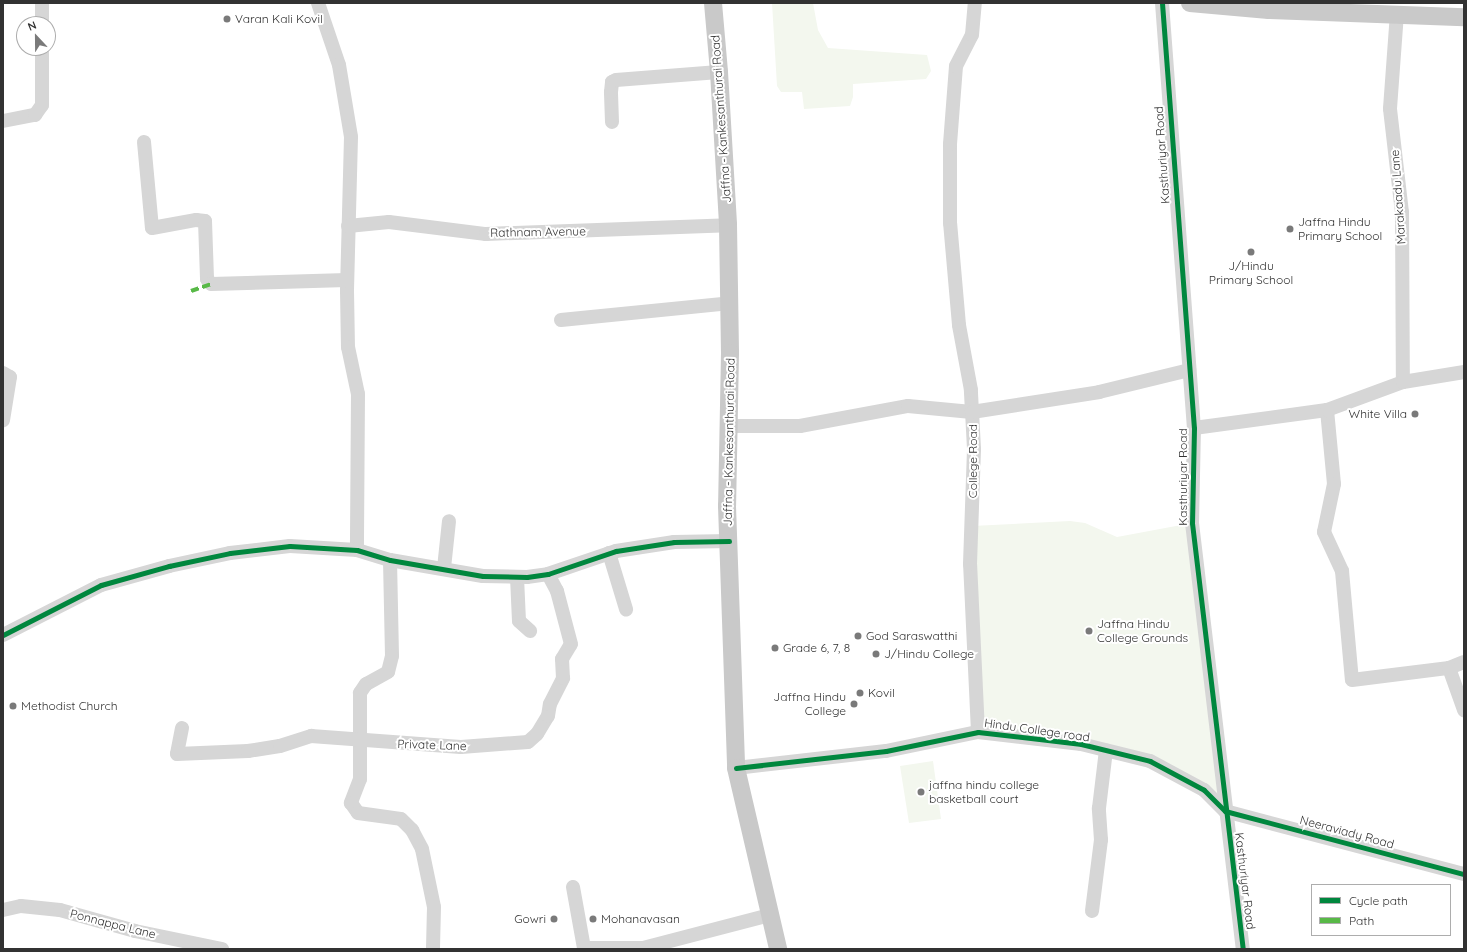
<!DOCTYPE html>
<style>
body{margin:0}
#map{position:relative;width:1467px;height:952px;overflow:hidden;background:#fff;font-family:Quicksand,sans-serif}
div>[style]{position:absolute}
.green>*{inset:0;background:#f3f7ee}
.minor>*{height:14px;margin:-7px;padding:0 7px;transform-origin:7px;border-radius:7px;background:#d6d6d6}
.major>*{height:18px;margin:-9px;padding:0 9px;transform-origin:9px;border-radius:9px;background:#c9c9c9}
.quiet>*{height:4px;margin-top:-2px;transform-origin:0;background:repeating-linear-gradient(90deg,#58b947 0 8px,transparent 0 12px)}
.cycleway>*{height:5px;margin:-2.5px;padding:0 2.5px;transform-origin:2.5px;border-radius:2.5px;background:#00873e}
.dots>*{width:11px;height:11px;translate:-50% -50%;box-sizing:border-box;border:2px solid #fff;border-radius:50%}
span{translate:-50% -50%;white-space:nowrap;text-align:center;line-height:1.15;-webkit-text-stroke:4px #fff;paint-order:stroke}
.poi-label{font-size:12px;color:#323232}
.left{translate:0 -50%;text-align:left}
.right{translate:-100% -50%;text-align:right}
.street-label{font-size:12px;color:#323232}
.frame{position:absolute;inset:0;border:4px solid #323232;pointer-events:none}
.legend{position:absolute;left:1311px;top:884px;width:140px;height:52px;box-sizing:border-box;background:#fff;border:1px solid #adadad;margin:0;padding:5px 7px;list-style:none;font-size:12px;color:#323232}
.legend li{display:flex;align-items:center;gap:8px;height:20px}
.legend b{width:20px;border:1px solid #adadad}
.north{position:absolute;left:16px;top:16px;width:40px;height:40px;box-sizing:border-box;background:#fff;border:1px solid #adadad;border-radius:50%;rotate:338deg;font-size:11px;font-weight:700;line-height:16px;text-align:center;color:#323232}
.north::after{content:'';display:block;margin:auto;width:14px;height:18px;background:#7a7a7a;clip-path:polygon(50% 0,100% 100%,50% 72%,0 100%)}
</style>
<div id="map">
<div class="green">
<div style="clip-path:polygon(772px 3px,813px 3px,818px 30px,828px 48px,927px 55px,931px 71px,926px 79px,853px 84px,853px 97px,850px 106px,804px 109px,802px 92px,781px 92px,777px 86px)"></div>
<div style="clip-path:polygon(1070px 521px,1085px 523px,1117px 537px,1192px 523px,1225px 811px,1150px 761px,978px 732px,972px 526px)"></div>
<div style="clip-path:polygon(933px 761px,941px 819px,909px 823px,900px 766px)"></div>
</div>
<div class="minor">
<div style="left:318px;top:3px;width:65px;rotate:71.3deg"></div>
<div style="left:339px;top:65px;width:73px;rotate:80.5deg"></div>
<div style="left:351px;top:137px;width:154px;rotate:91.5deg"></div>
<div style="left:347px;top:291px;width:56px;rotate:89deg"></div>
<div style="left:348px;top:347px;width:48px;rotate:78deg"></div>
<div style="left:358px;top:394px;width:156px;rotate:90.4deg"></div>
<div style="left:1162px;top:3px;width:426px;rotate:85.7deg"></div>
<div style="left:1194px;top:428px;width:95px;rotate:91.2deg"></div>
<div style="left:1192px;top:523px;width:429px;rotate:83.2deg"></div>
<div style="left:1397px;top:13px;width:96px;rotate:94.2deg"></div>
<div style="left:1390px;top:109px;width:104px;rotate:83.4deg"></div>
<div style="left:1402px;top:212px;width:170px;rotate:89.7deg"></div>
<div style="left:42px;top:24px;width:21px;rotate:-90deg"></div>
<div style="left:3px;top:121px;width:33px;rotate:-11deg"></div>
<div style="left:35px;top:115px;width:12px;rotate:-55deg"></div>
<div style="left:42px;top:105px;width:57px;rotate:-90deg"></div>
<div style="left:612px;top:122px;width:30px;rotate:-92deg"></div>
<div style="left:611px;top:92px;width:10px;rotate:-84deg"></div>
<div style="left:612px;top:82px;width:4px;rotate:-27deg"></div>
<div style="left:616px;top:80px;width:103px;rotate:-4.4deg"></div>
<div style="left:144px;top:142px;width:86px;rotate:84.7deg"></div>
<div style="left:152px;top:228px;width:45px;rotate:-10.3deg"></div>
<div style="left:196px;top:220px;width:9px;rotate:6deg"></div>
<div style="left:205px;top:221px;width:58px;rotate:88deg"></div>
<div style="left:207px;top:279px;width:6px;rotate:51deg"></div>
<div style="left:211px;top:284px;width:136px;rotate:-1.7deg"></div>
<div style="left:348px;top:226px;width:41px;rotate:-5.6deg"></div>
<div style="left:389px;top:222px;width:98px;rotate:7.1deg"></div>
<div style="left:486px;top:234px;width:242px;rotate:-2.1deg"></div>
<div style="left:561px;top:320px;width:170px;rotate:-5.7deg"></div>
<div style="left:3px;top:373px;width:8px;rotate:30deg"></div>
<div style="left:10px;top:377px;width:44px;rotate:99.2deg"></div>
<div style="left:1327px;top:410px;width:74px;rotate:84.6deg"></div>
<div style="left:1334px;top:484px;width:49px;rotate:101.8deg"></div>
<div style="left:1324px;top:532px;width:43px;rotate:65.2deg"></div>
<div style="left:1342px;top:571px;width:109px;rotate:84.8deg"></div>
<div style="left:1352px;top:680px;width:98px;rotate:-7.1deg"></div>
<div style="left:1449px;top:668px;width:16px;rotate:-22deg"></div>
<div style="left:730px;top:426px;width:70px"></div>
<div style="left:800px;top:426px;width:110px;rotate:-10.5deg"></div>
<div style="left:908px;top:406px;width:64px;rotate:5.4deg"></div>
<div style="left:972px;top:412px;width:22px;rotate:-93deg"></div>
<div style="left:971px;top:390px;width:66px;rotate:-100.5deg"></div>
<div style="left:959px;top:325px;width:102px;rotate:-95deg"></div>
<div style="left:950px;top:223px;width:79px;rotate:-90deg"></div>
<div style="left:950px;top:144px;width:78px;rotate:-85.6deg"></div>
<div style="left:956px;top:66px;width:35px;rotate:-63deg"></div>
<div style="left:972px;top:35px;width:32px;rotate:-85deg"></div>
<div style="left:1194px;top:428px;width:134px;rotate:-7.7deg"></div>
<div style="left:1327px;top:410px;width:81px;rotate:-20.2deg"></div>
<div style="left:1403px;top:382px;width:62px;rotate:-9.3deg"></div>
<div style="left:609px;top:553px;width:59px;rotate:73.1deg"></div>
<div style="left:390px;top:560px;width:96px;rotate:88.8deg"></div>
<div style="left:392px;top:656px;width:16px;rotate:104deg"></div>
<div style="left:388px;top:672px;width:25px;rotate:151deg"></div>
<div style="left:366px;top:684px;width:11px;rotate:124deg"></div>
<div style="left:360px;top:693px;width:86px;rotate:90deg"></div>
<div style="left:360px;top:779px;width:26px;rotate:111deg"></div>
<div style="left:351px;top:803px;width:12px;rotate:55deg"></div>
<div style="left:358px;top:813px;width:43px;rotate:7.9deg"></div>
<div style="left:401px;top:819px;width:16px;rotate:45deg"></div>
<div style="left:412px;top:830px;width:21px;rotate:62deg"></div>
<div style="left:422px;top:849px;width:59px;rotate:78.3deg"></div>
<div style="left:434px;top:907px;width:42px;rotate:91.4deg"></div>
<div style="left:444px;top:568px;width:47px;rotate:-83.9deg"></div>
<div style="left:517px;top:577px;width:44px;rotate:87.4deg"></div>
<div style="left:519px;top:621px;width:15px;rotate:42deg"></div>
<div style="left:3px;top:635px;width:110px;rotate:-27deg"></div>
<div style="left:101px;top:585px;width:71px;rotate:-15.6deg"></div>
<div style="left:169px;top:566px;width:62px;rotate:-12deg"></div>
<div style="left:230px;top:553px;width:60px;rotate:-6.7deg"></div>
<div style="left:290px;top:546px;width:67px;rotate:3.4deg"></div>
<div style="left:357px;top:550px;width:34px;rotate:17deg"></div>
<div style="left:390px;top:560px;width:94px;rotate:9.8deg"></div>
<div style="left:483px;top:576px;width:44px;rotate:1.3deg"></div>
<div style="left:527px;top:577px;width:21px;rotate:-8deg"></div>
<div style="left:548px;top:574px;width:72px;rotate:-18.7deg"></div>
<div style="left:616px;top:551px;width:59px;rotate:-8.8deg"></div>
<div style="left:674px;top:542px;width:55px;rotate:-1deg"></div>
<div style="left:1449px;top:668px;width:45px;rotate:70.3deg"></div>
<div style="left:182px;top:728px;width:26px;rotate:101deg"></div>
<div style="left:177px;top:754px;width:71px;rotate:-2.4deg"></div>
<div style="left:248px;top:751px;width:32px;rotate:-9deg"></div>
<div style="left:280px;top:746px;width:33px;rotate:-18deg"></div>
<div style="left:311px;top:736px;width:150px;rotate:4.2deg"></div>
<div style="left:461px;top:747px;width:67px;rotate:-4.3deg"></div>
<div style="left:528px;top:742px;width:12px;rotate:-42deg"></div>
<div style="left:537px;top:734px;width:21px;rotate:-59deg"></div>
<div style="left:548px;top:716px;width:12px;rotate:-81deg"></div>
<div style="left:550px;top:704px;width:29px;rotate:-63deg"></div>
<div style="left:563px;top:678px;width:19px;rotate:-93deg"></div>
<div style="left:562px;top:659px;width:17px;rotate:-59deg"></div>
<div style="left:571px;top:644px;width:55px;rotate:-104.8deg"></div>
<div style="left:557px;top:591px;width:19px;rotate:-118deg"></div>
<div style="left:978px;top:732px;width:168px;rotate:-92.7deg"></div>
<div style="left:970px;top:564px;width:115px;rotate:-88deg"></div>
<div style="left:974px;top:449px;width:37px;rotate:-93deg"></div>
<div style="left:972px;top:412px;width:129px;rotate:-8.9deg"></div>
<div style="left:1099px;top:392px;width:93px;rotate:-13.7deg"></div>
<div style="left:736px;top:768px;width:151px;rotate:-6.5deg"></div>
<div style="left:886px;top:751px;width:94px;rotate:-11.7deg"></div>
<div style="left:978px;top:732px;width:104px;rotate:6.6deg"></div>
<div style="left:1081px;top:744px;width:71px;rotate:13.8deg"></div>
<div style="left:1150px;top:761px;width:61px;rotate:28.2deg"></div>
<div style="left:1204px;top:790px;width:30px;rotate:45deg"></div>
<div style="left:1225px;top:811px;width:247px;rotate:14.8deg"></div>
<div style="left:573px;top:887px;width:62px;rotate:79.8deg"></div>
<div style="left:584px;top:948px;width:59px"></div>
<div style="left:643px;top:948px;width:131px;rotate:-14.6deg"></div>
<div style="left:3px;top:910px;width:18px;rotate:-13deg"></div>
<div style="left:21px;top:906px;width:39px;rotate:6deg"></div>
<div style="left:60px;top:910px;width:78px;rotate:15.6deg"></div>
<div style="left:135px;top:931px;width:89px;rotate:11.7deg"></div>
<div style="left:1092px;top:911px;width:72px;rotate:-82.8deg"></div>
<div style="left:1101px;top:840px;width:32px;rotate:-94deg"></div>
<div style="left:1099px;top:808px;width:58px;rotate:-83.1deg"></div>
</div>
<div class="major">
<div style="left:713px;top:3px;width:69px;rotate:85deg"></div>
<div style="left:719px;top:72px;width:153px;rotate:86.6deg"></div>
<div style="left:728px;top:225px;width:128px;rotate:89.1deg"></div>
<div style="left:730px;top:353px;width:153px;rotate:91.1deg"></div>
<div style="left:727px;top:506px;width:262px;rotate:88deg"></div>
<div style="left:736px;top:768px;width:186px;rotate:76.9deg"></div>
<div style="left:1190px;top:3px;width:79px;rotate:5.1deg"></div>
<div style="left:1269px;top:10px;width:195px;rotate:2.1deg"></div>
</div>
<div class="quiet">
<div style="left:191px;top:291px;width:21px;rotate:-19deg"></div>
</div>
<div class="cycleway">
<div style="left:1162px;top:3px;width:426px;rotate:85.7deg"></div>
<div style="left:1194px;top:428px;width:95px;rotate:91.2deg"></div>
<div style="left:1192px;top:523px;width:429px;rotate:83.2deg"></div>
<div style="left:3px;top:635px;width:110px;rotate:-27deg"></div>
<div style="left:101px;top:585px;width:71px;rotate:-15.6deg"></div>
<div style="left:169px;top:566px;width:62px;rotate:-12deg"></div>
<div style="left:230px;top:553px;width:60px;rotate:-6.7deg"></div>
<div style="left:290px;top:546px;width:67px;rotate:3.4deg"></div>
<div style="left:357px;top:550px;width:34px;rotate:17deg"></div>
<div style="left:390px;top:560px;width:94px;rotate:9.8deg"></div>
<div style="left:483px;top:576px;width:44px;rotate:1.3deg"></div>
<div style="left:527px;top:577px;width:21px;rotate:-8deg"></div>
<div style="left:548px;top:574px;width:72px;rotate:-18.7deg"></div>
<div style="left:616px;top:551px;width:59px;rotate:-8.8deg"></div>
<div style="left:674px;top:542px;width:55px;rotate:-1deg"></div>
<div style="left:736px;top:768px;width:151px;rotate:-6.5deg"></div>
<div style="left:886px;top:751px;width:94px;rotate:-11.7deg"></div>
<div style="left:978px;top:732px;width:104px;rotate:6.6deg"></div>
<div style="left:1081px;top:744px;width:71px;rotate:13.8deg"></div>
<div style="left:1150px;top:761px;width:61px;rotate:28.2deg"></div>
<div style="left:1204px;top:790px;width:30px;rotate:45deg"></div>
<div style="left:1225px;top:811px;width:247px;rotate:14.8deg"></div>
</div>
<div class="dots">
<div style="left:227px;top:19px;background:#7a7a7a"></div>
<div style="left:1290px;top:229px;background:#7a7a7a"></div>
<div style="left:1251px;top:252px;background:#7a7a7a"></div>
<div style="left:1415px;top:414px;background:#7a7a7a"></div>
<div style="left:1089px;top:631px;background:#7a7a7a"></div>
<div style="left:858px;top:636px;background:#7a7a7a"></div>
<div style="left:775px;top:648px;background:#7a7a7a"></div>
<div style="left:876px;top:654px;background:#7a7a7a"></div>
<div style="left:860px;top:693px;background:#7a7a7a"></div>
<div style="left:854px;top:704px;background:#7a7a7a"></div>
<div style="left:13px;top:706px;background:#7a7a7a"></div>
<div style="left:921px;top:792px;background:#7a7a7a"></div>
<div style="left:554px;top:919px;background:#7a7a7a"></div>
<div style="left:593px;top:919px;background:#7a7a7a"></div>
</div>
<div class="poi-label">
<span class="left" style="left:235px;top:19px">Varan Kali Kovil</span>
<span class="left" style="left:1298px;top:229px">Jaffna Hindu<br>Primary School</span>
<span style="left:1251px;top:273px">J/Hindu<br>Primary School</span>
<span class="right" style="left:1407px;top:414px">White Villa</span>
<span class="left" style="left:1097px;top:631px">Jaffna Hindu<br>College Grounds</span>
<span class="left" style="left:866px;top:636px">God Saraswatthi</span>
<span class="left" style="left:783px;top:648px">Grade 6, 7, 8</span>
<span class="left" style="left:884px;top:654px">J/Hindu College</span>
<span class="left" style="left:868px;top:693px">Kovil</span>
<span class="right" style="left:846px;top:704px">Jaffna Hindu<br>College</span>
<span class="left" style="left:21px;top:706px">Methodist Church</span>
<span class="left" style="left:929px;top:792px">jaffna hindu college<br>basketball court</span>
<span class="right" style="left:546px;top:919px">Gowri</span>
<span class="left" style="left:601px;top:919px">Mohanavasan</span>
</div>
<div class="street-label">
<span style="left:721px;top:119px;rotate:-94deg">Jaffna - Kankesanthurai Road</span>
<span style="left:1162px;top:155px;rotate:-94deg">Kasthuriyar Road</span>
<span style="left:1398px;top:197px;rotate:-94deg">Marakaadu Lane</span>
<span style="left:538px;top:232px;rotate:-1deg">Rathnam Avenue</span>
<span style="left:729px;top:442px;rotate:-89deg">Jaffna - Kankesanthurai Road</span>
<span style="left:973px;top:461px;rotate:-90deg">College Road</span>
<span style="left:1183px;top:477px;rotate:-90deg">Kasthuriyar Road</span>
<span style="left:1037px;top:730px;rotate:8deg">Hindu College road</span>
<span style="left:432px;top:745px;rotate:2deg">Private Lane</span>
<span style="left:1347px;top:832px;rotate:15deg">Neeraviady Road</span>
<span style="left:1245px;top:881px;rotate:83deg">Kasthuriyar Road</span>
<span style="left:113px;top:924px;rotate:14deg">Ponnappa Lane</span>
</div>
<div class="frame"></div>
<ul class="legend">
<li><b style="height:5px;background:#00873e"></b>Cycle path</li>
<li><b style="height:5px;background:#58b947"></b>Path</li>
</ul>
<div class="north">N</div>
</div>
